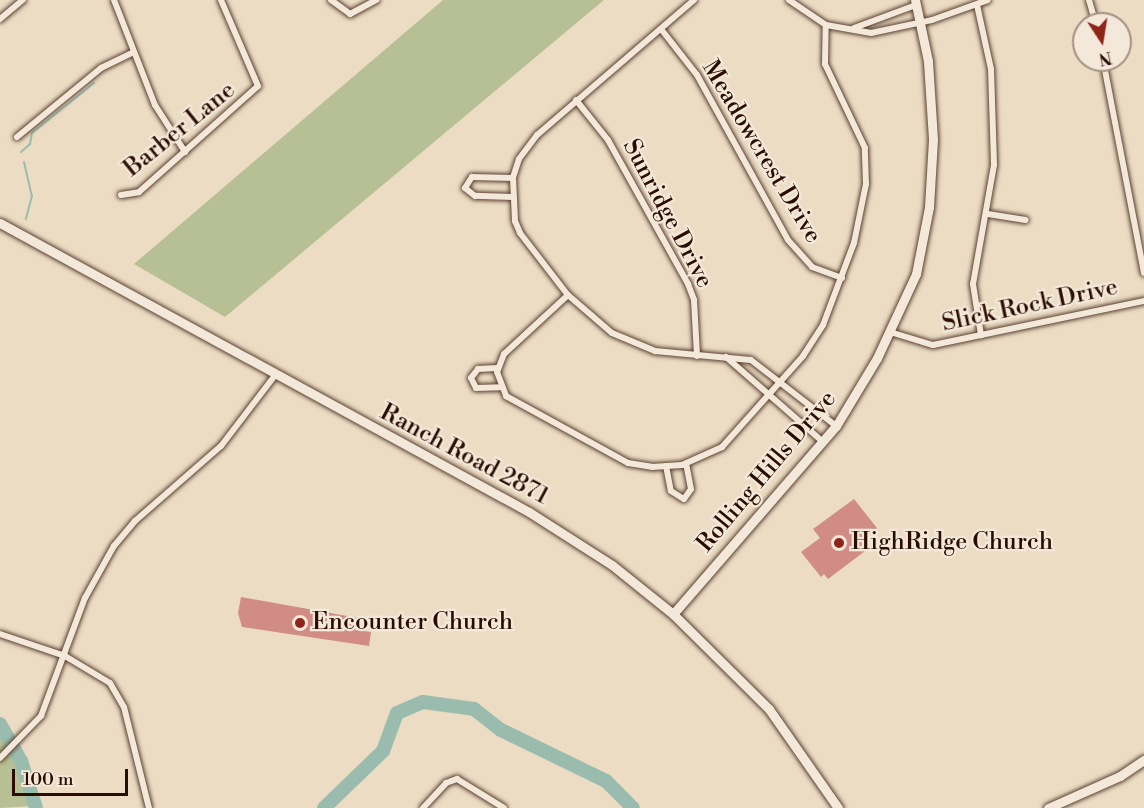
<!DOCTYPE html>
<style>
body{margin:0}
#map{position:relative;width:1144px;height:808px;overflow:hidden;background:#ecdcc4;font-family:"Libre Bodoni",serif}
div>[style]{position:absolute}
.green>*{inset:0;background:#b7c094}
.stream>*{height:2px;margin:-1px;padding:0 1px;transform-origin:1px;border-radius:1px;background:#9abcae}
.river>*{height:14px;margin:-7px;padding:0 7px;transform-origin:7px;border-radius:7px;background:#9abcae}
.building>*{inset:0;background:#d18c85}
.roads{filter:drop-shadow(0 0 2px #5b4131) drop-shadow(0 0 2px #5b4131)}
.street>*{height:6px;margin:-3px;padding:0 3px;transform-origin:3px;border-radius:3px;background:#f3e8d9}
.secondary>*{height:9px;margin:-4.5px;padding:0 4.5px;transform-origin:4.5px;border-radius:4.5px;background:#f3e8d9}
.dots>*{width:16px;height:16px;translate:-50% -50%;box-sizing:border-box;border:3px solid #f3e8d9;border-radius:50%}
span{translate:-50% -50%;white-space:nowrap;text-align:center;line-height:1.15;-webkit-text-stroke:4.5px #f3e8d9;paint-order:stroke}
.street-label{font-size:24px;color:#2b0d00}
.poi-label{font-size:24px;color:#2b0d00}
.left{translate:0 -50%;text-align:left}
.north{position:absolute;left:1072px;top:12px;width:60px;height:60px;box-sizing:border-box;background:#f3e8d9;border:2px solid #a39082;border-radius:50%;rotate:168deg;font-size:16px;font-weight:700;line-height:24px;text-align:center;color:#2b0d00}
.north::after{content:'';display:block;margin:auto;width:21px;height:27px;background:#8f2418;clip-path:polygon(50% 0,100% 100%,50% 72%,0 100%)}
.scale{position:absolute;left:12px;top:769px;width:116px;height:27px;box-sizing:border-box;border:3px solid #2b0d00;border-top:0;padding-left:8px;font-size:18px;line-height:21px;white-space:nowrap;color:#2b0d00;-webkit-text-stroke:4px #f3e8d9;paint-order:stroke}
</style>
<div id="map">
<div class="green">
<div style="clip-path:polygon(443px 0,604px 0,225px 317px,134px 264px)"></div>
<div style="clip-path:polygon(0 735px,25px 784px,32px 806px,0 808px)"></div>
</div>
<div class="stream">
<div style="left:21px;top:152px;width:12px;rotate:-42deg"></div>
<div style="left:30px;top:144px;width:11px;rotate:-80deg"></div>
<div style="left:32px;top:133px;width:80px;rotate:-38.9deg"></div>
<div style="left:24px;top:162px;width:35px;rotate:77deg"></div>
<div style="left:32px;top:196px;width:24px;rotate:105deg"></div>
</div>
<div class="river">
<div style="left:0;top:724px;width:43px;rotate:60.4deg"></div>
<div style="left:21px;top:761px;width:49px;rotate:72.3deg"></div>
<div style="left:324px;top:808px;width:82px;rotate:-44deg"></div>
<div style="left:383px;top:751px;width:40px;rotate:-69.8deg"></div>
<div style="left:397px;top:713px;width:28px;rotate:-23deg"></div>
<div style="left:423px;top:702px;width:51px;rotate:7.8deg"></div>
<div style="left:474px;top:709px;width:34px;rotate:38deg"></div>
<div style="left:501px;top:730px;width:117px;rotate:25.9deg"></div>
<div style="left:606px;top:781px;width:38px;rotate:45deg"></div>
</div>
<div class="building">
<div style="clip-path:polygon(854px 499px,877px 528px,862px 540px,869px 548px,828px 579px,824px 574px,821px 577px,801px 552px,820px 538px,813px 529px)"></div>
<div style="clip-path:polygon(241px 597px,358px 618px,355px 630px,371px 632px,369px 646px,242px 627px,238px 613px)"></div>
</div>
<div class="roads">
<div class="street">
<div style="left:114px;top:0;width:113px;rotate:68.7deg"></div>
<div style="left:155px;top:105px;width:56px;rotate:57.4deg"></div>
<div style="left:331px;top:0;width:24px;rotate:36deg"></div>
<div style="left:350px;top:14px;width:30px;rotate:-28deg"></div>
<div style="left:694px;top:0;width:207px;rotate:139.3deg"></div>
<div style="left:537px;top:135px;width:30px;rotate:127deg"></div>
<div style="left:519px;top:159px;width:20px;rotate:108deg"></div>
<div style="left:513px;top:178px;width:43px;rotate:87.3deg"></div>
<div style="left:515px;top:221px;width:13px;rotate:67deg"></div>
<div style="left:520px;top:233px;width:78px;rotate:52.3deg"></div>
<div style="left:568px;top:295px;width:58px;rotate:40.8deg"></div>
<div style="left:612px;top:333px;width:47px;rotate:22.7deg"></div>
<div style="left:655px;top:351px;width:96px;rotate:5.4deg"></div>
<div style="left:751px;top:360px;width:108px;rotate:37.8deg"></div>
<div style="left:789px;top:0;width:45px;rotate:34deg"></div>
<div style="left:826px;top:25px;width:46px;rotate:10.1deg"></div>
<div style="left:871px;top:33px;width:62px;rotate:-12deg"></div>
<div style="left:932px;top:20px;width:59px;rotate:-19.7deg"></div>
<div style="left:1089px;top:0;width:25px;rotate:74deg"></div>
<div style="left:977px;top:5px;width:66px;rotate:77.7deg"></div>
<div style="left:991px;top:69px;width:96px;rotate:88.2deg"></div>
<div style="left:994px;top:165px;width:121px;rotate:100deg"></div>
<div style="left:973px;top:284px;width:52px;rotate:81.1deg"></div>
<div style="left:0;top:19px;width:30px;rotate:-40deg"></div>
<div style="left:854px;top:28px;width:66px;rotate:-20.4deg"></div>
<div style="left:661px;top:29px;width:58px;rotate:52deg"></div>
<div style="left:697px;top:75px;width:188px;rotate:61.1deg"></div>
<div style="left:788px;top:240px;width:36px;rotate:48deg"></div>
<div style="left:812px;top:267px;width:32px;rotate:20deg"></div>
<div style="left:1103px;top:60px;width:217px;rotate:79.1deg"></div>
<div style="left:576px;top:100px;width:51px;rotate:51.3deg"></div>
<div style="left:608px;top:140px;width:165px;rotate:60.9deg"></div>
<div style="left:688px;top:284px;width:17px;rotate:69deg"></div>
<div style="left:694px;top:300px;width:56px;rotate:86.9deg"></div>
<div style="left:17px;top:137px;width:109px;rotate:-39.4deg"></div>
<div style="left:101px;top:68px;width:34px;rotate:-26deg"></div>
<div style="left:121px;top:195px;width:18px;rotate:-9deg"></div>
<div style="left:139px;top:192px;width:159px;rotate:-41.7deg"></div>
<div style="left:258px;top:86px;width:94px;rotate:-113.3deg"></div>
<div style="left:512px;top:197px;width:37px;rotate:-178deg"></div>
<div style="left:475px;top:196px;width:13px;rotate:-141deg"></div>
<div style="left:465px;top:188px;width:13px;rotate:-58deg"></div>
<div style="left:472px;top:177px;width:41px;rotate:1.4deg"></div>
<div style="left:988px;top:214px;width:38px;rotate:9deg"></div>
<div style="left:568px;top:295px;width:87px;rotate:137.3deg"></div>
<div style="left:504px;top:354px;width:19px;rotate:111deg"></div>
<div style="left:497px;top:372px;width:26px;rotate:69deg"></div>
<div style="left:506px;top:396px;width:139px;rotate:28.8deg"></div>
<div style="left:628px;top:463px;width:24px;rotate:9deg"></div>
<div style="left:652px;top:467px;width:30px;rotate:-4deg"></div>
<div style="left:682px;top:465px;width:44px;rotate:-24.2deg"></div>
<div style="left:722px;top:447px;width:122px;rotate:-48.3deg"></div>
<div style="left:803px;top:356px;width:37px;rotate:-57deg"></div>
<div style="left:823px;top:325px;width:88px;rotate:-69.3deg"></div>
<div style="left:854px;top:243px;width:60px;rotate:-78.5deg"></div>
<div style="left:866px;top:184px;width:36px;rotate:-92deg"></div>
<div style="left:865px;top:148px;width:93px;rotate:-115.5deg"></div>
<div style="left:825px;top:64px;width:39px;rotate:-89deg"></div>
<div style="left:890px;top:332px;width:45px;rotate:16.8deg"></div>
<div style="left:933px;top:345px;width:216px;rotate:-11.8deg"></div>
<div style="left:726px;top:357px;width:129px;rotate:41.2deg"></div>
<div style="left:497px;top:368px;width:19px;rotate:177deg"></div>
<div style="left:478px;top:369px;width:11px;rotate:128deg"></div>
<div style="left:471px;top:378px;width:11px;rotate:63deg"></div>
<div style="left:476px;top:388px;width:25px;rotate:-2deg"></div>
<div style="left:666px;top:466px;width:25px;rotate:79deg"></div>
<div style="left:671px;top:491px;width:15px;rotate:32deg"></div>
<div style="left:684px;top:499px;width:12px;rotate:-55deg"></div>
<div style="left:691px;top:489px;width:26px;rotate:-101deg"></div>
<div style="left:0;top:634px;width:69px;rotate:18.7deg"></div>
<div style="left:65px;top:656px;width:52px;rotate:31deg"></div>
<div style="left:110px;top:683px;width:28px;rotate:60deg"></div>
<div style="left:124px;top:707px;width:104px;rotate:76.1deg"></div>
<div style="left:0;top:758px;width:59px;rotate:-45.7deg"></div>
<div style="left:41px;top:716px;width:126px;rotate:-69.6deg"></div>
<div style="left:85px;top:598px;width:60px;rotate:-60.9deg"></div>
<div style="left:114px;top:546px;width:33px;rotate:-50deg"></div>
<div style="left:135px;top:521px;width:114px;rotate:-41.1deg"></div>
<div style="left:221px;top:446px;width:91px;rotate:-52.6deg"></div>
<div style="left:423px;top:808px;width:34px;rotate:-47deg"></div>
<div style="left:446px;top:783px;width:12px;rotate:-20deg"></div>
<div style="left:457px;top:779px;width:55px;rotate:31.7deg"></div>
</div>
<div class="secondary">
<div style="left:0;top:223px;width:603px;rotate:28.65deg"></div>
<div style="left:529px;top:512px;width:98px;rotate:32.6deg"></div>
<div style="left:612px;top:565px;width:78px;rotate:38.8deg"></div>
<div style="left:673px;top:614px;width:135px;rotate:44.7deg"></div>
<div style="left:769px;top:709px;width:121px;rotate:55.1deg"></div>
<div style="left:673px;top:614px;width:249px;rotate:-49.1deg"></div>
<div style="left:836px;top:426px;width:79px;rotate:-58.9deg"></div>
<div style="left:877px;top:358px;width:93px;rotate:-65.1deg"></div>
<div style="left:916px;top:274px;width:68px;rotate:-79deg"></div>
<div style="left:929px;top:207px;width:68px;rotate:-86.6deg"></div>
<div style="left:933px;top:139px;width:78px;rotate:-93.7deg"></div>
<div style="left:928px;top:61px;width:62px;rotate:-102deg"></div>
<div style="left:1048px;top:808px;width:79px;rotate:-24deg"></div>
<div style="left:1120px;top:776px;width:29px;rotate:-34deg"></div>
</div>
</div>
<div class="dots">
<div style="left:839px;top:543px;background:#8f2418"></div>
<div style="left:300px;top:623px;background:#8f2418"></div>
</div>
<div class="street-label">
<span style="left:180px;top:130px;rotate:-39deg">Barber Lane</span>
<span style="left:761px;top:152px;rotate:59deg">Meadowcrest Drive</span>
<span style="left:667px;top:214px;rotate:62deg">Sunridge Drive</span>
<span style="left:1030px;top:306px;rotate:-12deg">Slick Rock Drive</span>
<span style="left:464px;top:455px;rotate:28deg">Ranch Road 2871</span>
<span style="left:767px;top:472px;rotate:-50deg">Rolling Hills Drive</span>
</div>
<div class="poi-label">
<span class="left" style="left:851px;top:543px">HighRidge Church</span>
<span class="left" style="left:312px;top:623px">Encounter Church</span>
</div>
<div class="north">N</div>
<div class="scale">100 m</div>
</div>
